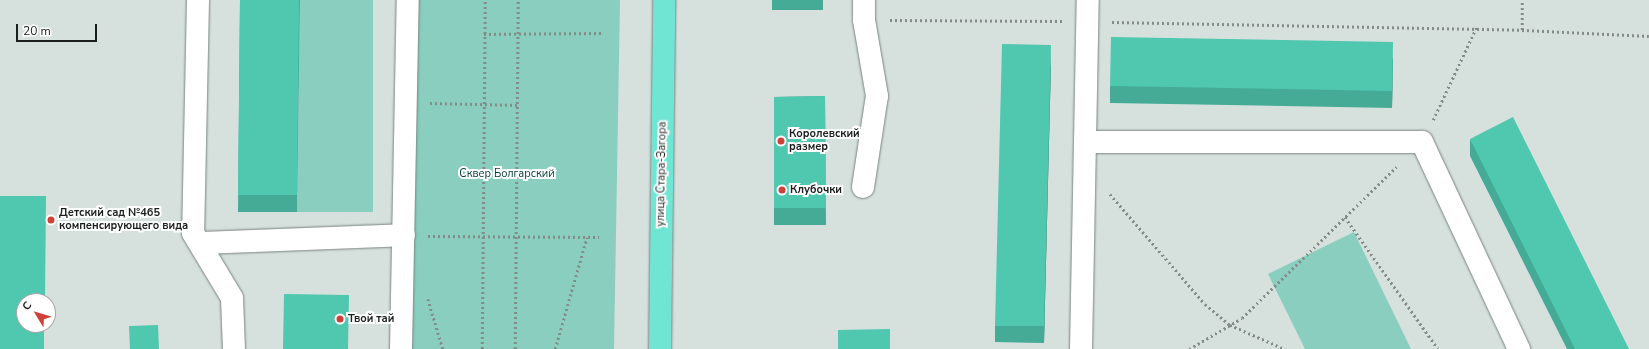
<!DOCTYPE html>
<meta charset="utf-8">
<style>
body{margin:0}
#map{position:relative;width:1649px;height:349px;overflow:hidden;background:#d6e1de;font-family:"Nunito Sans",sans-serif}
div>[style]{position:absolute}
.green>*{inset:0;background:#89cebe}
.path>*{height:2.5px;margin-top:-1.25px;transform-origin:0;background:repeating-linear-gradient(90deg,#848c8a 0 2px,transparent 0 5px)}
.roads{filter:drop-shadow(0 0 1px #7a8481) drop-shadow(0 0 1px #7a8481)}
.minor>*{height:22px;margin:-11px;padding:0 11px;transform-origin:11px;border-radius:11px;background:#fff}
.major>*{height:22px;margin:-11px;padding:0 11px;transform-origin:11px;border-radius:11px;background:#71e5d4}
.wall>*{inset:0;background:#45ab96}
.shaded-wall>*{inset:0;background:#388b7a}
.building>*{inset:0;background:#50c7af}
.dots>*{width:11px;height:11px;translate:-50% -50%;box-sizing:border-box;border:2px solid #fff;border-radius:50%}
span{translate:-50% -50%;white-space:nowrap;text-align:center;line-height:1.15;-webkit-text-stroke:4px #fff;paint-order:stroke}
.poi-label{font-size:11px;color:#1a1e1d;font-weight:700}
.left{translate:0 -50%;text-align:left}
.park-label{font-size:11px;color:#094037}
.street-label{font-size:11px;color:#1a1e1d}
.north{position:absolute;left:16px;top:293px;width:40px;height:40px;box-sizing:border-box;background:#fff;border:1px solid #a3a5a5;border-radius:50%;rotate:308deg;font-size:11px;font-weight:700;line-height:16px;text-align:center;color:#1a1e1d}
.north::after{content:'';display:block;margin:auto;width:14px;height:18px;background:#cf4138;clip-path:polygon(50% 0,100% 100%,50% 72%,0 100%)}
.scale{position:absolute;left:16px;top:24px;width:81px;height:18px;box-sizing:border-box;border:2px solid #1a1e1d;border-top:0;padding-left:5px;font-size:12px;line-height:14px;white-space:nowrap;color:#1a1e1d;-webkit-text-stroke:3px #fff;paint-order:stroke}
</style>
<div id="map">
<div class="green">
<div style="clip-path:polygon(300px 0,373px 0,373px 212px,297px 212px)"></div>
<div style="clip-path:polygon(399px 0,620px 0,614px 349px,395px 349px)"></div>
<div style="clip-path:polygon(1354px 232px,1411px 349px,1305px 349px,1268px 274px)"></div>
</div>
<div class="path">
<div style="left:890px;top:20px;width:173px;rotate:0.3deg"></div>
<div style="left:1112px;top:22px;width:410px;rotate:1.1deg"></div>
<div style="left:1522px;top:30px;width:127px;rotate:2.7deg"></div>
<div style="left:1522px;top:30px;width:30px;rotate:-90deg"></div>
<div style="left:484px;top:34px;width:118px;rotate:-0.5deg"></div>
<div style="left:430px;top:103px;width:87px;rotate:1.3deg"></div>
<div style="left:1433px;top:120px;width:102px;rotate:-64.9deg"></div>
<div style="left:1110px;top:194px;width:145px;rotate:49.2deg"></div>
<div style="left:1205px;top:304px;width:33px;rotate:40deg"></div>
<div style="left:1230px;top:325px;width:60px;rotate:23.6deg"></div>
<div style="left:1345px;top:217px;width:161px;rotate:54.8deg"></div>
<div style="left:428px;top:236px;width:171px;rotate:0.3deg"></div>
<div style="left:428px;top:299px;width:52px;rotate:73.3deg"></div>
<div style="left:482px;top:349px;width:349px;rotate:-89.5deg"></div>
<div style="left:515px;top:349px;width:349px;rotate:-89.5deg"></div>
<div style="left:555px;top:349px;width:116px;rotate:-74.1deg"></div>
<div style="left:1189px;top:349px;width:61px;rotate:-30.3deg"></div>
<div style="left:1242px;top:318px;width:216px;rotate:-44.4deg"></div>
</div>
<div class="roads">
<div class="minor">
<div style="left:198px;top:0;width:233px;rotate:91.2deg"></div>
<div style="left:193px;top:233px;width:76px;rotate:59deg"></div>
<div style="left:232px;top:298px;width:51px;rotate:87.8deg"></div>
<div style="left:1085px;top:142px;width:337px"></div>
<div style="left:1422px;top:142px;width:229px;rotate:64.9deg"></div>
<div style="left:863px;top:187px;width:92px;rotate:-81.3deg"></div>
<div style="left:877px;top:96px;width:77px;rotate:-99.7deg"></div>
<div style="left:864px;top:20px;width:20px;rotate:-90deg"></div>
<div style="left:200px;top:243px;width:204px;rotate:-2.2deg"></div>
<div style="left:401px;top:349px;width:349px;rotate:-88.9deg"></div>
<div style="left:1081px;top:349px;width:349px;rotate:-88.9deg"></div>
</div>
<div class="major">
<div style="left:660px;top:349px;width:349px;rotate:-89.3deg"></div>
</div>
</div>
<div class="wall">
<div style="clip-path:polygon(240px 0,300px 0,297px 212px,238px 212px)"></div>
<div style="clip-path:polygon(772px 0,823px 0,823px 10px,772px 10px)"></div>
<div style="clip-path:polygon(1393px 59px,1392px 108px,1110px 103px,1110px 86px)"></div>
<div style="clip-path:polygon(1051px 62px,1044px 343px,995px 342px,995px 326px)"></div>
<div style="clip-path:polygon(825px 96px,826px 225px,774px 225px,774px 97px)"></div>
<div style="clip-path:polygon(1470px 139px,1629px 349px,1567px 349px,1470px 156px)"></div>
</div>
<div class="shaded-wall">
<div style="clip-path:polygon(1393px 42px,1393px 59px,1392px 108px,1392px 91px)"></div>
<div style="clip-path:polygon(1051px 45px,1051px 62px,1044px 343px,1044px 326px)"></div>
</div>
<div class="building">
<div style="clip-path:polygon(240px 0,299px 0,297px 195px,238px 195px)"></div>
<div style="clip-path:polygon(1111px 37px,1393px 42px,1392px 91px,1110px 86px)"></div>
<div style="clip-path:polygon(1002px 44px,1051px 45px,1044px 326px,995px 326px)"></div>
<div style="clip-path:polygon(825px 96px,826px 208px,774px 208px,774px 97px)"></div>
<div style="clip-path:polygon(1513px 117px,1629px 349px,1575px 349px,1470px 139px)"></div>
<div style="clip-path:polygon(0 196px,46px 196px,45px 301px,24px 301px,24px 325px,44px 325px,44px 349px,0 349px)"></div>
<div style="clip-path:polygon(284px 294px,349px 295px,348px 349px,283px 349px)"></div>
<div style="clip-path:polygon(158px 325px,159px 349px,130px 349px,129px 326px)"></div>
<div style="clip-path:polygon(890px 329px,890px 349px,838px 349px,838px 330px)"></div>
</div>
<div class="dots">
<div style="left:781px;top:141px;background:#cf4138"></div>
<div style="left:782px;top:190px;background:#cf4138"></div>
<div style="left:51px;top:220px;background:#cf4138"></div>
<div style="left:340px;top:319px;background:#cf4138"></div>
</div>
<div class="poi-label">
<span class="left" style="left:789px;top:141px">Королевский<br>размер</span>
<span class="left" style="left:790px;top:190px">Клубочки</span>
<span class="left" style="left:59px;top:220px">Детский сад №465<br>компенсирующего вида</span>
<span class="left" style="left:348px;top:319px">Твой тай</span>
</div>
<div class="park-label">
<span style="left:507px;top:174px">Сквер Болгарский</span>
</div>
<div class="street-label">
<span style="left:662px;top:174px;rotate:-89deg">улица Стара-Загора</span>
</div>
<div class="north">С</div>
<div class="scale">20 m</div>
</div>
